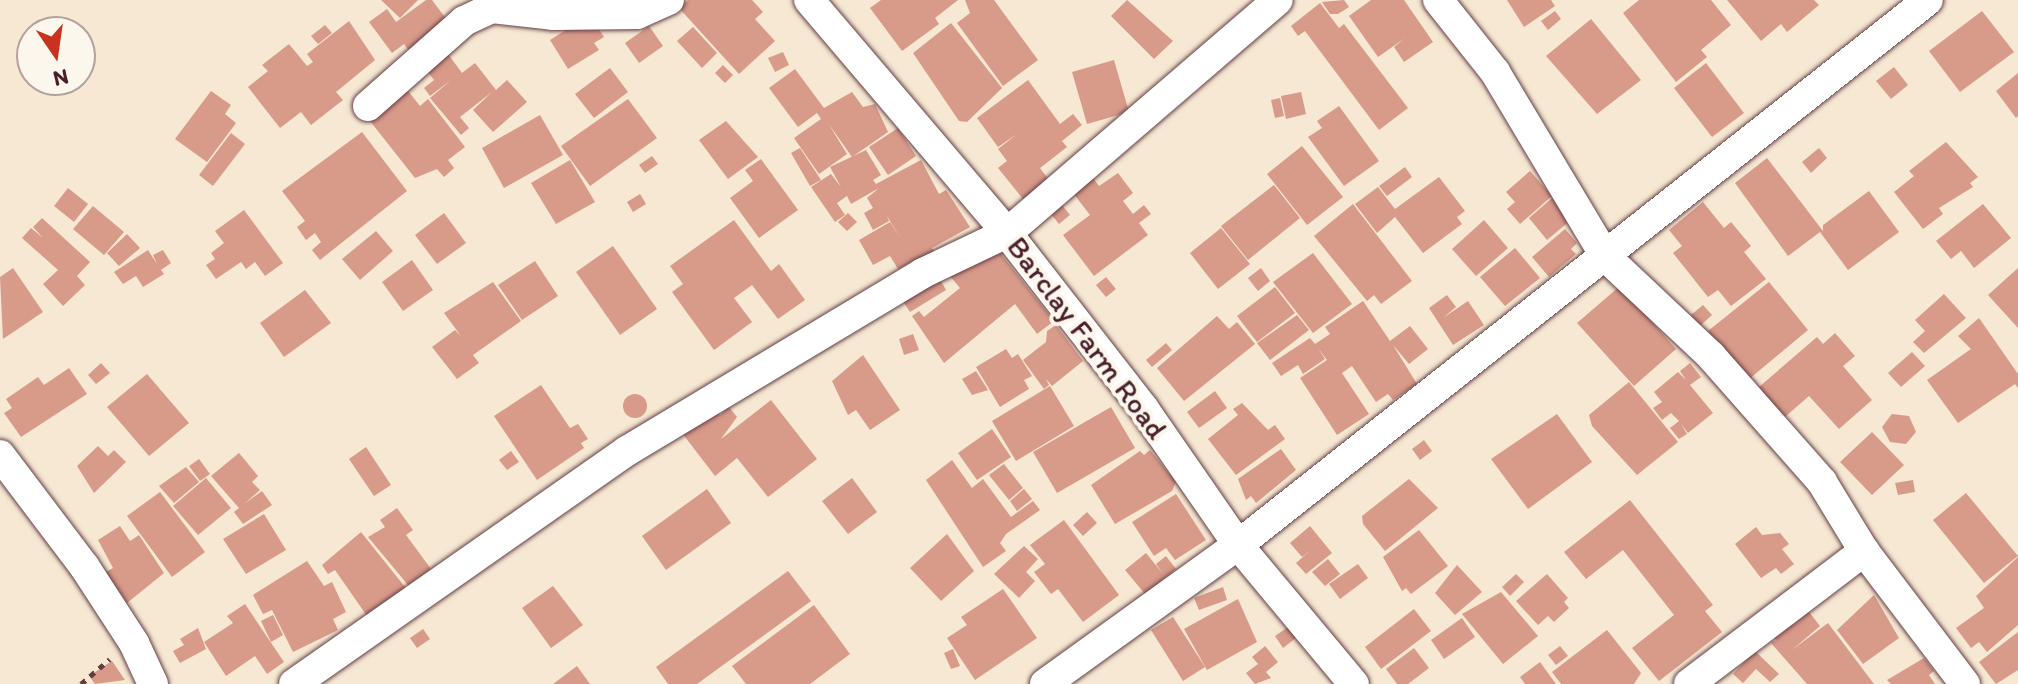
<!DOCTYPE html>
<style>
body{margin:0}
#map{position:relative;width:2018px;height:684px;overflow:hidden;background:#f6e8d2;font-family:Itim,sans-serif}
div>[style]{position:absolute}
.building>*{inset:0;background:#d89a89}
.round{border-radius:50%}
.path>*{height:5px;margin-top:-2.5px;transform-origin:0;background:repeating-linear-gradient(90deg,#643d44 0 6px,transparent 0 12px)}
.roads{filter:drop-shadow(0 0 2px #643d44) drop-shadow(0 0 2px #643d44)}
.minor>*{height:30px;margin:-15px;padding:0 15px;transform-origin:15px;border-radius:15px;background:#fff}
span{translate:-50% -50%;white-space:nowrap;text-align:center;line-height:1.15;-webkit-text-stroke:8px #fbf7ec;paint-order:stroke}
.street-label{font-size:30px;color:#4a1f2b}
.north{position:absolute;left:16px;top:16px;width:80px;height:80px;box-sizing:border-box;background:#fbf7ec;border:2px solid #b4a19f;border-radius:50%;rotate:167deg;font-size:22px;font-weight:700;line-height:32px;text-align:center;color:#4a1f2b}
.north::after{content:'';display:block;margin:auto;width:28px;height:36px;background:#c8321e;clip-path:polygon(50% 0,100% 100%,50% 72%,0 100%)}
</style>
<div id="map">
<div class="building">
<div style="clip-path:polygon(381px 0,418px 0,400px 18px)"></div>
<div style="clip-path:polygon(426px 0,432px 0,453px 28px,413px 56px,404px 44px,392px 53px,369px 22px,387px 9px,396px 22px)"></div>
<div style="clip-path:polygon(688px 0,752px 0,763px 12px,755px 19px,775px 41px,739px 74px,679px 8px)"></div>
<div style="clip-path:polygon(881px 0,958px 0,935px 18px,939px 24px,902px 51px,870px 8px)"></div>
<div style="clip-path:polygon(965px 0,994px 0,1038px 60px,1003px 86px,957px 23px,970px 13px)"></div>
<div style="clip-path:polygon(1127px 0,1173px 41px,1154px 59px,1111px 16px)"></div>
<div style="clip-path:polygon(1344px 0,1349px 7px,1338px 14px,1330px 14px,1322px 2px)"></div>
<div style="clip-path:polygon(1371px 0,1404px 0,1433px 42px,1404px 62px,1394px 47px,1405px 38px,1378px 57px,1349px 16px)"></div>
<div style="clip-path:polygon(1507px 0,1551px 0,1555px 6px,1524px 27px)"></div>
<div style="clip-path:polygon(1639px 0,1711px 0,1731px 25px,1701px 50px,1707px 57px,1676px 82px,1623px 13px)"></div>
<div style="clip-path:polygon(1727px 0,1814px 0,1819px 5px,1787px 32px,1781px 24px,1761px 41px)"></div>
<div style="clip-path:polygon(1320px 3px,1339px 28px,1344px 24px,1408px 108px,1379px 130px,1305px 31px,1298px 36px,1291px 26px)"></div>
<div style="clip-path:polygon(1555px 11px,1561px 19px,1548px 30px,1541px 21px)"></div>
<div style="clip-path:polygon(1982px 11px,2014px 52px,1960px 92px,1929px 51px)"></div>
<div style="clip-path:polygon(1591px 19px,1641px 80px,1597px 114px,1546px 56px)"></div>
<div style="clip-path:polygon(593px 20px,604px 37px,594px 43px,599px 50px,568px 69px,550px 40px,580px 21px)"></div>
<div style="clip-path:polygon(349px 21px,375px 60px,336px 92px,343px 100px,311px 125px,301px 112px,280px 128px,248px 87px,268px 71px,262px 65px,289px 44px,307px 66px,313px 62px,307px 54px)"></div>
<div style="clip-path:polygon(951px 23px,1002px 88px,967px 122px,959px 121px,913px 53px)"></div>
<div style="clip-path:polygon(325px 25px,332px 33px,318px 44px,311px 36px)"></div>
<div style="clip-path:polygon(649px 26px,663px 46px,639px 63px,625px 43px)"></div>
<div style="clip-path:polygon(693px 27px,717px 53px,702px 68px,677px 41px)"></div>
<div style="clip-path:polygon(440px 43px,462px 73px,475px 63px,496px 90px,507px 80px,527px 102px,493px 132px,473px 110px,492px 92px,460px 117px,469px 128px,461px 135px,430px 98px,451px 80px,430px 96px,424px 88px,434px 80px,418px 60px)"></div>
<div style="clip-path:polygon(783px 52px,789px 65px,775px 72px,768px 58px)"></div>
<div style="clip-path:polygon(1114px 60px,1129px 112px,1087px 124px,1072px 72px)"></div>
<div style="clip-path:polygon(1706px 63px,1744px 113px,1712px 137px,1674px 88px)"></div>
<div style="clip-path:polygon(723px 65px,733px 75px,725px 83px,715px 73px)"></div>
<div style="clip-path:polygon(1894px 67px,1908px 85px,1891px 99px,1876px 81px)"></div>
<div style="clip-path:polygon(610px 68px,628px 92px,594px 118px,575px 94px)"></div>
<div style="clip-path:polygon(795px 69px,824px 108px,852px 92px,863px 107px,875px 104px,888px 132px,852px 157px,828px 123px,847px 154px,819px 174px,794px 138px,821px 119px,817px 113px,798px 127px,769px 88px)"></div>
<div style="clip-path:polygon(2018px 73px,2018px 116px,2016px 118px,1996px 91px)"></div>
<div style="clip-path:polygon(1028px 80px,1060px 124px,1073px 114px,1082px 125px,1062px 141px,1067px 147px,1040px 168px,1052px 184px,1027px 204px,998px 168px,1007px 161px,998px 149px,1017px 134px,998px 147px,977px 118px)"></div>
<div style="clip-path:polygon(405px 87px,420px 106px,428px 99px,465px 147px,448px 160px,454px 168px,444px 177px,437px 169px,415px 178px,366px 116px)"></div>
<div style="clip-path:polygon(211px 91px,231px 105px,225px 114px,236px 123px,207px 162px,175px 139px)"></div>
<div style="clip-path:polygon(1301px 92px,1306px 114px,1286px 119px,1281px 96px)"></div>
<div style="clip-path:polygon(1280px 98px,1284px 116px,1275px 118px,1271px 100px)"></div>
<div style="clip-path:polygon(628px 99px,657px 138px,590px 186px,561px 146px)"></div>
<div style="clip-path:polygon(1339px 106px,1379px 161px,1344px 186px,1308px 137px,1322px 128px,1317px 121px)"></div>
<div style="clip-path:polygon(540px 115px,563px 155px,504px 188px,482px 148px)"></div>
<div style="clip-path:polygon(726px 121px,758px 157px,728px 179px,699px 140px)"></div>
<div style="clip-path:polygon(898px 128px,916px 156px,888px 175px,869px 147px)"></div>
<div style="clip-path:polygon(362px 132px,407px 191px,320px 260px,312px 250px,321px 242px,315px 233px,306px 240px,297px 227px,305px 221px,282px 191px)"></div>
<div style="clip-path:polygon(231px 133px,245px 144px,213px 186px,199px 175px)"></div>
<div style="clip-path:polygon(1946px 142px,1978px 177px,1970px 183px,1973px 187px,1939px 208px,1943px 214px,1923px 229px,1894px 192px,1914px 176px,1909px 171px)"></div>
<div style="clip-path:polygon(1302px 146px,1343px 197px,1307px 225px,1267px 174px)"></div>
<div style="clip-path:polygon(800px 148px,821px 180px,810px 186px,791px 153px)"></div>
<div style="clip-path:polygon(1819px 148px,1827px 158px,1811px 173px,1802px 162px)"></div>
<div style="clip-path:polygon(866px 150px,881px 175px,873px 180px,876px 184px,921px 160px,939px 194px,946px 190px,970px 227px,932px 248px,936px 254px,918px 264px,915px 260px,898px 269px,890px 256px,873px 265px,859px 240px,890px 222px,901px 239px,887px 216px,889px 221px,873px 230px,864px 213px,873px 208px,867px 198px,879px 188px,851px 204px,847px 196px,837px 203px,845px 215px,835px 222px,811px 187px,831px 174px,841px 187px,830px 167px)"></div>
<div style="clip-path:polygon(652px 156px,658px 164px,645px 173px,639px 165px)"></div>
<div style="clip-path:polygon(1767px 158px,1823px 231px,1823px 225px,1869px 191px,1899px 232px,1848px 270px,1820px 232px,1788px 256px,1735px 183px)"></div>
<div style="clip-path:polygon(761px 159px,798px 210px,759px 238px,730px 198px,753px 181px,745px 170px)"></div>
<div style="clip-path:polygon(570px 160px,595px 202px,556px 224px,531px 183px)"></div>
<div style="clip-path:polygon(1405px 167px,1412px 177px,1387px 196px,1379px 186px)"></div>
<div style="clip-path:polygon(1530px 171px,1552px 196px,1520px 224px,1507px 209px,1515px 202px,1506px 192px)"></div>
<div style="clip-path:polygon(1118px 173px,1133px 193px,1123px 201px,1133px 214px,1144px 205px,1151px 214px,1139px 223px,1148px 235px,1094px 276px,1063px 235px,1090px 215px,1073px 193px,1093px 178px,1099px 186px)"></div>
<div style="clip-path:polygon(1439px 177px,1465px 211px,1457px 217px,1462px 224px,1423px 253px,1395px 217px,1377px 233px,1355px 204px,1378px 187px,1395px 209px)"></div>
<div style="clip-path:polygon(1274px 185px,1300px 218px,1248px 260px,1221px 226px)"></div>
<div style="clip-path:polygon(68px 188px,88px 204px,74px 222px,54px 206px)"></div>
<div style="clip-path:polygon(640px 194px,646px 204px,633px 212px,627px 202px)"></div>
<div style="clip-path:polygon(1552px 198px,1571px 220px,1547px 240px,1529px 218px)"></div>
<div style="clip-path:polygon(1703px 202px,1724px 228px,1731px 222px,1751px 246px,1744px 252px,1766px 279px,1731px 306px,1718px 290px,1708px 297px,1673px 253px,1682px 246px,1669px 230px)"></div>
<div style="clip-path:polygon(1353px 204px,1412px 281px,1381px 304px,1374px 295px,1367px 301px,1314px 236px)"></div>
<div style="clip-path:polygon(1983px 204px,2011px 238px,1974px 268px,1961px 251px,1951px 259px,1936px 241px)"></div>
<div style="clip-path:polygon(1062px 205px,1070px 215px,1059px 224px,1051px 214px)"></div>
<div style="clip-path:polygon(93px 206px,124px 232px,104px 255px,73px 229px)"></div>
<div style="clip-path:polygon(244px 210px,283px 263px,265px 276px,255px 262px,246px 269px,241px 262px,216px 279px,206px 265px,215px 259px,211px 253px,224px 243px,215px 231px)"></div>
<div style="clip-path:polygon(444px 213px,466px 243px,437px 264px,415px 235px)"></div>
<div style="clip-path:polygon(848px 213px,857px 222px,847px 231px,838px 222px)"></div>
<div style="clip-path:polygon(42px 218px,90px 262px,77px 276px,85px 285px,63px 306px,43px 284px,58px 270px,22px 238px,31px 228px,43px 238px,33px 227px)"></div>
<div style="clip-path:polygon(734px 220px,771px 271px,779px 264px,805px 300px,778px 319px,752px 285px,734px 298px,752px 322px,714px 350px,672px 292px,683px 284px,670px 266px)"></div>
<div style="clip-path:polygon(1484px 220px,1508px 248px,1476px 276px,1452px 249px)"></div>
<div style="clip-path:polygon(1221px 228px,1250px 264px,1218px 289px,1190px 253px)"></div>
<div style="clip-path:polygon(1565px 229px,1577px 243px,1571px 249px,1576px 254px,1549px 277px,1532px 257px)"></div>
<div style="clip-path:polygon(376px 231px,393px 251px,360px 280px,342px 259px)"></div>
<div style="clip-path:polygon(127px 234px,140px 248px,119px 266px,107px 253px)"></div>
<div style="clip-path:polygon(993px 244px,1054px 321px,1037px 334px,1015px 304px,944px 363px,912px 316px,919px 311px,924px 317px,960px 288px,950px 276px)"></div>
<div style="clip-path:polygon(613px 246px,657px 309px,620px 335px,576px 272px)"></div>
<div style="clip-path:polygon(1515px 248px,1540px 278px,1505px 306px,1480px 277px)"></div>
<div style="clip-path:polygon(148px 250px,157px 264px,153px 255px,163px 250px,171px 263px,161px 270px,164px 274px,143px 287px,136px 276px,123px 284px,114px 272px)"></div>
<div style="clip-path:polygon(1313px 253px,1352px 304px,1313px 333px,1273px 282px)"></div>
<div style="clip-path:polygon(412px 260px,433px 290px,403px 311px,382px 282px)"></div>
<div style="clip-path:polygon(535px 261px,558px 296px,522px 320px,498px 285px)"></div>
<div style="clip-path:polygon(13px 268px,43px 312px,3px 339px,0 277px)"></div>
<div style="clip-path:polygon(1261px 268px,1270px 281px,1258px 291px,1248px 278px)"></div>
<div style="clip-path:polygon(2018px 268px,2018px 328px,1988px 295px)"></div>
<div style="clip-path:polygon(937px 274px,946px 290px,910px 312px,898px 294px)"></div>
<div style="clip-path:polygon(1106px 277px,1116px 289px,1106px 297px,1096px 285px)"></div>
<div style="clip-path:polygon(493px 282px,521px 321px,473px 355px,479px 363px,457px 379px,432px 347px,455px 330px,461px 336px,444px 313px)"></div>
<div style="clip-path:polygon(1769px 282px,1808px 330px,1748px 380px,1708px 331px)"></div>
<div style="clip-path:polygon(1620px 286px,1676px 349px,1634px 386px,1577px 323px)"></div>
<div style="clip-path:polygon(1275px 287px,1295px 313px,1257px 342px,1237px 316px)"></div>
<div style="clip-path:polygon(305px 290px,331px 323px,284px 357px,260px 323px)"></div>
<div style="clip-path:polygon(1944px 294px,1966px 318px,1924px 353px,1913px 342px,1925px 331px,1915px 320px)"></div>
<div style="clip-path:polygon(1447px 295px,1456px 307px,1443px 318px,1468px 301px,1484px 325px,1453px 345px,1429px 308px)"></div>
<div style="clip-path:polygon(1363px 301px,1390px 341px,1410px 326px,1428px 349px,1409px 364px,1393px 345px,1417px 384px,1393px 400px,1388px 394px,1376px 402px,1352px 366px,1342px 373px,1369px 414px,1337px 435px,1300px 378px,1327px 360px,1318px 348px,1325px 359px,1303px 374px,1298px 365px,1281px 376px,1272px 363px,1310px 338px,1315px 344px,1330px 334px,1325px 327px)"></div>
<div style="clip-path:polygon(1703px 305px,1712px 315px,1700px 326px,1691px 315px)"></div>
<div style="clip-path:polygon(1297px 315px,1309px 330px,1270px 360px,1257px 343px)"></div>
<div style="clip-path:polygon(1217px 316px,1229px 329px,1237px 322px,1255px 344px,1184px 401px,1157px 368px)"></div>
<div style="clip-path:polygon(1979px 318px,2018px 374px,2018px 388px,2015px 384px,1958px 423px,1927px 380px,1971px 349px,1958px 336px)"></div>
<div style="clip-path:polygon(1056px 325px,1083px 361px,1052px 386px,1046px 379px,1049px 385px,1044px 389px,1023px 360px,1046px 342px,1047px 331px)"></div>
<div style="clip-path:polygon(1835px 333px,1855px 356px,1843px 366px,1872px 400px,1839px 429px,1809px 396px,1778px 423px,1752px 393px,1817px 337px,1823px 344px)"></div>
<div style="clip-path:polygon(913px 334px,919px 350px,904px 355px,899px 339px)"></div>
<div style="clip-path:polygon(1166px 343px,1172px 350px,1152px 367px,1146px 360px)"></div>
<div style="clip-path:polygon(1006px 349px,1012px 358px,1018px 354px,1032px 376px,1024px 380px,1029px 389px,1000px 407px,976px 367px)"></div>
<div style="clip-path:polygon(1912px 352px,1925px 366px,1901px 387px,1888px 373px)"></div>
<div style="clip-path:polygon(863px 355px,900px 410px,870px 430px,856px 410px,848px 415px,832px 381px)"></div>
<div style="clip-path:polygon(101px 363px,110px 373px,96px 384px,88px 375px)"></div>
<div style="clip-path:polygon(1690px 363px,1701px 377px,1690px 385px,1713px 413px,1688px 433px,1681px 424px,1687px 434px,1679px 439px,1670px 428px,1679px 421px,1671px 413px,1662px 420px,1653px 408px,1662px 402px,1654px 392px,1678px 372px,1686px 380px,1680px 371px)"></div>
<div style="clip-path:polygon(69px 368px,87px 394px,21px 437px,4px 413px,12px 408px,6px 399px,38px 377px,44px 385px)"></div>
<div style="clip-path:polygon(976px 371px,988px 390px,972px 395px,962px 379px)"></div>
<div style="clip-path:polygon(147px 374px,189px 423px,149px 456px,107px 407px)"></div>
<div style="clip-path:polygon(1629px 382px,1678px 442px,1637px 475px,1592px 426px,1589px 415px)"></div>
<div style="clip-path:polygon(541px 385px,570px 428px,578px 424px,588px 439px,581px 443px,584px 448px,537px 480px,494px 416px)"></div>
<div style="clip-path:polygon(1050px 386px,1074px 426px,1016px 461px,992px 421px)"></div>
<div style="clip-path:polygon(1215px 391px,1227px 408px,1199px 428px,1187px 412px)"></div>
<div class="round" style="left:623px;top:394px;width:24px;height:24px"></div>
<div style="clip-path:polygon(771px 400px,817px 459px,768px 497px,737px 458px,715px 476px,682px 433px,714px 408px,720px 415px,729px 407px,737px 417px,721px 439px)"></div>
<div style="clip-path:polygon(1242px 403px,1268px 430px,1275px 425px,1285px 439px,1236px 475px,1208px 439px,1238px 415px,1233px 409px)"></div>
<div style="clip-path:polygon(1111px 407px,1135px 448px,1057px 493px,1033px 452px)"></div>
<div style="clip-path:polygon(1557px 414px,1592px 462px,1528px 509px,1491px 459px)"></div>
<div style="clip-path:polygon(1892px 414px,1909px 416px,1916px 432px,1906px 444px,1890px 442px,1882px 427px)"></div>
<div style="clip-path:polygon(992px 429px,1011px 457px,977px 480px,958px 453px)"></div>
<div style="clip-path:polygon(1872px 432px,1904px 465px,1872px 495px,1840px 462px)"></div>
<div style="clip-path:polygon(1424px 440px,1432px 451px,1420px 460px,1412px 449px)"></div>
<div style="clip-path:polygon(98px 446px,108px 456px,114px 450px,126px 462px,94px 493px,77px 466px)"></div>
<div style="clip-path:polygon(366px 447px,391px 485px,374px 496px,349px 459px)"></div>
<div style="clip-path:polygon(1281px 449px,1296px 470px,1256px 503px,1251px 496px,1246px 500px,1238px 479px)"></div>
<div style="clip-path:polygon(1150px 450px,1176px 482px,1172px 491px,1115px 524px,1091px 485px,1140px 451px,1144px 455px)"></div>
<div style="clip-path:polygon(511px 451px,519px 462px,507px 470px,499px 460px)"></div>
<div style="clip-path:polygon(239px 453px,258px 476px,252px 482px,260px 490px,244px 504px,262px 491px,272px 505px,243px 524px,234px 512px,239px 508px,211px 476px)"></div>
<div style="clip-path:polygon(199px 459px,210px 474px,200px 481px,189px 466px)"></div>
<div style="clip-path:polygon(952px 460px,972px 488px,983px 479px,1011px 517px,1033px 501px,1040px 510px,1006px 534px,1000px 543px,1006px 551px,983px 567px,926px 480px)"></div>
<div style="clip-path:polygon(1004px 464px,1023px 488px,1009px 500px,989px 475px)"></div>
<div style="clip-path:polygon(186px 467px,199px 482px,174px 503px,159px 486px)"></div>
<div style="clip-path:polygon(206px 478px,231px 508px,198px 535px,173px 506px)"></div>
<div style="clip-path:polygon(852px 478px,877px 512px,848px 534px,822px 501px)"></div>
<div style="clip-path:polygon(1409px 479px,1438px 508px,1385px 551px,1363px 524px,1362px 516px)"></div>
<div style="clip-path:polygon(1913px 480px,1915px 492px,1898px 495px,1895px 483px)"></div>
<div style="clip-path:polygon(707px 489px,731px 523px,666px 570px,642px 536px)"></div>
<div style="clip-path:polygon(1024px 489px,1032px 499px,1017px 511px,1010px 501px)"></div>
<div style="clip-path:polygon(160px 492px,205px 552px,172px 577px,127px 516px)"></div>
<div style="clip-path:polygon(1966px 493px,2018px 556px,1984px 583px,1933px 520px)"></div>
<div style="clip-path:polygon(1176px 494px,1206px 540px,1175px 560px,1166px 548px,1154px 556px,1132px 522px)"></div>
<div style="clip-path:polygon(1630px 500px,1713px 605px,1705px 611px,1722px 632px,1659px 681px,1632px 648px,1674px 615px,1623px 550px,1586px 579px,1564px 552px)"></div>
<div style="clip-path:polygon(397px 508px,413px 530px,406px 535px,431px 569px,408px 585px,368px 537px,385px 527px,380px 520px)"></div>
<div style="clip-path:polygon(1087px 512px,1097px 523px,1083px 536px,1073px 525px)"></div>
<div style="clip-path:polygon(264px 514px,286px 550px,246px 574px,223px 539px)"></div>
<div style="clip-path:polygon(1064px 520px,1119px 595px,1083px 622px,1058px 589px,1051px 594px,1034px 572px,1045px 564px,1030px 545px)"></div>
<div style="clip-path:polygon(120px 526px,130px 541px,139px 535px,164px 573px,127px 603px,106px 572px,113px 568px,98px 540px)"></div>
<div style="clip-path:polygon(1310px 526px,1332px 553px,1306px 574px,1296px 563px,1311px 550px,1302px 557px,1290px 543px)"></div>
<div style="clip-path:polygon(1756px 527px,1762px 535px,1780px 533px,1789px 544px,1782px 549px,1794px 564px,1781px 574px,1776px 568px,1761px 578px,1735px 544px)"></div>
<div style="clip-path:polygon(1419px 530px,1448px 566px,1411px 594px,1406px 588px,1402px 591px,1383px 557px)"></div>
<div style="clip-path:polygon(361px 532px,409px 592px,367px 616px,335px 570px,328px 574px,322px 565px)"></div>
<div style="clip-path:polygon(947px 534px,974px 571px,941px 601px,910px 568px)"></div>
<div style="clip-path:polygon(1024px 546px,1038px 559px,1026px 572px,1035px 581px,1019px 598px,994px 574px)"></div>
<div style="clip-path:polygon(1146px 553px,1163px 574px,1156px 564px,1166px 556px,1176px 569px,1145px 594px,1125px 570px)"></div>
<div style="clip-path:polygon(2018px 557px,2018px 625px,1987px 652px,1979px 642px,1971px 648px,1956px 628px,1984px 608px,1976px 596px)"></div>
<div style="clip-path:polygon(1328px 559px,1340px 574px,1325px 586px,1312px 572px)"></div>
<div style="clip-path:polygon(307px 561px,324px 586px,332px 582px,346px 612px,333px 619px,338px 630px,293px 652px,272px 610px,263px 614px,253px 595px)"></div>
<div style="clip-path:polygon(1358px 564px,1368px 578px,1340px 599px,1329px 584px)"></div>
<div style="clip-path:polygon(1457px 565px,1482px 592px,1455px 615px,1435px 593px)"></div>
<div style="clip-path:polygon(788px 571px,811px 601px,697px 684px,668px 684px,656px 667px)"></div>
<div style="clip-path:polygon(1516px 574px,1524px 582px,1510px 596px,1502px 587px)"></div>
<div style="clip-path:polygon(1547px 574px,1568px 598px,1564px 602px,1569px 608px,1554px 622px,1548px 616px,1538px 625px,1516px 601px)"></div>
<div style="clip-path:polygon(553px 586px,583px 625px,551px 648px,522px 608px)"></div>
<div style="clip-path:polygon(1223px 587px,1227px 600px,1199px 610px,1194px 598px)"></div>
<div style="clip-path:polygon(1003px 589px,1037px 638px,975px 680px,947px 638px,967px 625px,961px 617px)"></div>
<div style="clip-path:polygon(1501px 592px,1538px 636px,1503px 664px,1462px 614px)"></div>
<div style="clip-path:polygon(1874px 595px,1899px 638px,1863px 664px,1837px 630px)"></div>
<div style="clip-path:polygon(1238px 599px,1257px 642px,1207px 670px,1184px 629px)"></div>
<div style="clip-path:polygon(245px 604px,284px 662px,267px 674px,255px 656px,226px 676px,204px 642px,233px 623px,227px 616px)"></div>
<div style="clip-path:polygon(814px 605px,850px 654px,810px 684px,746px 684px,732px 666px)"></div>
<div style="clip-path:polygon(1414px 609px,1431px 631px,1381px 669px,1365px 647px)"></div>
<div style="clip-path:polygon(1809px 612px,1820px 626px,1792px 650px,1828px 623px,1874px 684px,1807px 684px,1771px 643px,1776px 640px,1770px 633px,1788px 619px,1793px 625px)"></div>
<div style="clip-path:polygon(273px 615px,283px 635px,271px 642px,261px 621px)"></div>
<div style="clip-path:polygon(1173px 617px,1205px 667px,1183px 681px,1151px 630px)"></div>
<div style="clip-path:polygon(1462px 618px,1475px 637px,1444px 659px,1431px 640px)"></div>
<div style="clip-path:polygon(1288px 627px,1296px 638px,1283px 648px,1275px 636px)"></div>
<div style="clip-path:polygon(198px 628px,206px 649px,180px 663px,173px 651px,184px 645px,180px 639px)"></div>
<div style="clip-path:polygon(423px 629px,430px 639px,417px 648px,410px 638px)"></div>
<div style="clip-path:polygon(1607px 630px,1641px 673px,1634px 684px,1561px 684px,1552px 672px)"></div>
<div style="clip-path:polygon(2018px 632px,2018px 670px,1996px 684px,1979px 662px)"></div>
<div style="clip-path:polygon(1265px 646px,1278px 662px,1266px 672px,1271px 678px,1255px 684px,1246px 673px,1258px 664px,1252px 657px)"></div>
<div style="clip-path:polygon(1560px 646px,1568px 656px,1556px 665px,1548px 655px)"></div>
<div style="clip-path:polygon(1414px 648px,1429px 668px,1408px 684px,1397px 684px,1386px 669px)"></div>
<div style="clip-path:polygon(953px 649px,960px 666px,951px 669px,944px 653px)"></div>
<div style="clip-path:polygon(1755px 651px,1779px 674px,1770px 682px,1756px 669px,1743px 683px,1733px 674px)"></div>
<div style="clip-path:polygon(1924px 658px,1934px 671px,1929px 675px,1935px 684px,1891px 684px,1887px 680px)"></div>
<div style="clip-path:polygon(112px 661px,125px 680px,95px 684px,89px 676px)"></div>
<div style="clip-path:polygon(1540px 662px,1556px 684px,1525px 684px,1520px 677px)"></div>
<div style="clip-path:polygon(577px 666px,590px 684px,553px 684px)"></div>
</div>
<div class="path">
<div style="left:81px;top:684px;width:38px;rotate:-41deg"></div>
</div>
<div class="roads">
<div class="minor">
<div style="left:809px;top:0;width:306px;rotate:49.6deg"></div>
<div style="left:1007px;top:233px;width:223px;rotate:52.1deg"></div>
<div style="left:1144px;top:409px;width:165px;rotate:55.3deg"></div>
<div style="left:1238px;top:545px;width:181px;rotate:50.2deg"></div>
<div style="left:1438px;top:0;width:92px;rotate:51.6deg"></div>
<div style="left:1495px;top:72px;width:214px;rotate:59.1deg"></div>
<div style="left:1605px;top:256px;width:146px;rotate:43.3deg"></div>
<div style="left:1711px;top:356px;width:168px;rotate:48.6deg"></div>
<div style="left:1822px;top:482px;width:81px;rotate:58.7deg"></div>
<div style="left:1864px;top:551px;width:167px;rotate:52.8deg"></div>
<div style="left:368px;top:106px;width:128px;rotate:-41.5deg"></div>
<div style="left:464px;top:21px;width:31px;rotate:-25deg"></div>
<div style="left:492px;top:8px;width:61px;rotate:6.5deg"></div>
<div style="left:553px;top:15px;width:84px;rotate:-0.7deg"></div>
<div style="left:637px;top:14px;width:35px;rotate:-24deg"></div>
<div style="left:0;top:455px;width:139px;rotate:52.9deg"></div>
<div style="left:84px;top:566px;width:92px;rotate:57deg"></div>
<div style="left:134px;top:643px;width:45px;rotate:65.1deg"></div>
<div style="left:294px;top:684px;width:406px;rotate:-35deg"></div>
<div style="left:627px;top:451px;width:345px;rotate:-31deg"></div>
<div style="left:923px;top:273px;width:93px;rotate:-25.5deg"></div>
<div style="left:1007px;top:233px;width:357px;rotate:-40.7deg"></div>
<div style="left:1045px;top:684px;width:238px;rotate:-35.8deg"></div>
<div style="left:1238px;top:545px;width:879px;rotate:-38.3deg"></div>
<div style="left:1689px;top:684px;width:220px;rotate:-37.2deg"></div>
</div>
</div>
<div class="street-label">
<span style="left:1087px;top:338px;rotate:53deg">Barclay Farm Road</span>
</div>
<div class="north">N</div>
</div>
